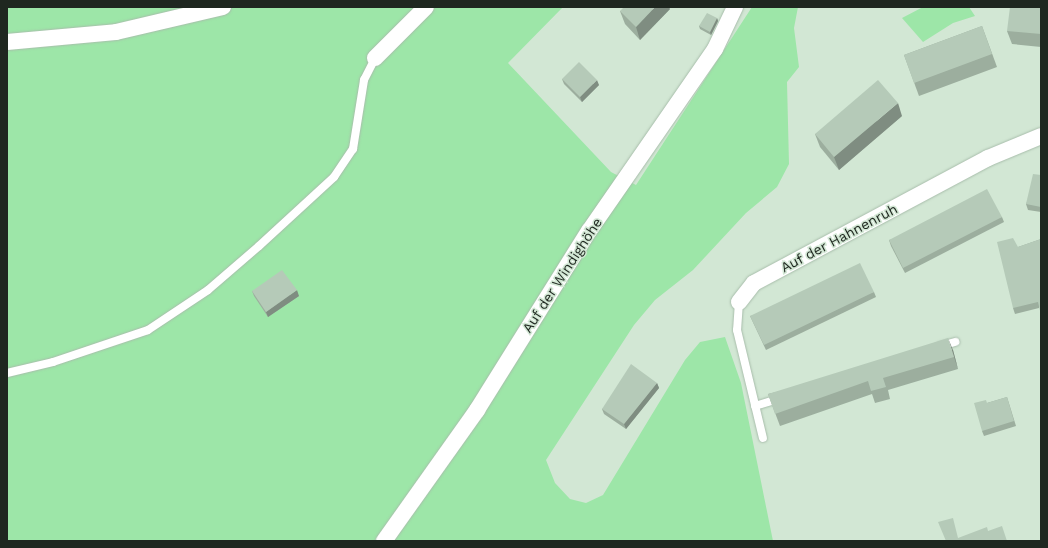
<!DOCTYPE html>
<meta charset="utf-8">
<style>
body{margin:0}
#map{position:relative;width:1048px;height:548px;overflow:hidden;background:#d2e7d4;font-family:"Work Sans",sans-serif}
div>[style]{position:absolute}
.green>*{inset:0;background:#9de6a8}
.roads{filter:drop-shadow(0 0 1px #a8bdab) drop-shadow(0 0 1px #a8bdab)}
.service>*{height:8px;margin:-4px;padding:0 4px;transform-origin:4px;border-radius:4px;background:#fff}
.minor>*{height:16px;margin:-8px;padding:0 8px;transform-origin:8px;border-radius:8px;background:#fff}
.wall>*{inset:0;background:#9cae9e}
.shaded-wall>*{inset:0;background:#7f8d81}
.building>*{inset:0;background:#b5cab8}
span{translate:-50% -50%;white-space:nowrap;text-align:center;line-height:1.15;-webkit-text-stroke:3px #d2e7d4;paint-order:stroke}
.street-label{font-size:14px;color:#1f2720}
.frame{position:absolute;inset:0;border:8px solid #1f2720;pointer-events:none}
</style>
<div id="map">
<div class="green">
<div style="clip-path:polygon(7px 7px,563px 7px,508px 63px,611px 172px,636px 185px,752px 7px,798px 7px,794px 28px,799px 67px,787px 82px,789px 164px,777px 187px,746px 213px,693px 270px,655px 300px,634px 325px,546px 460px,555px 483px,570px 499px,586px 503px,603px 495px,685px 360px,700px 342px,725px 337px,741px 383px,773px 541px,7px 541px)"></div>
<div style="clip-path:polygon(923px 7px,969px 7px,975px 16px,953px 23px,923px 42px,902px 18px)"></div>
</div>
<div class="roads">
<div class="service">
<div style="left:739px;top:302px;width:28px;rotate:94deg"></div>
<div style="left:737px;top:330px;width:111px;rotate:76.5deg"></div>
<div style="left:941px;top:346px;width:15px;rotate:-16deg"></div>
<div style="left:7px;top:373px;width:47px;rotate:-13.4deg"></div>
<div style="left:53px;top:362px;width:100px;rotate:-18.6deg"></div>
<div style="left:148px;top:330px;width:72px;rotate:-33.7deg"></div>
<div style="left:208px;top:290px;width:67px;rotate:-40.8deg"></div>
<div style="left:259px;top:246px;width:102px;rotate:-42.6deg"></div>
<div style="left:334px;top:177px;width:34px;rotate:-56deg"></div>
<div style="left:353px;top:149px;width:70px;rotate:-80.9deg"></div>
<div style="left:364px;top:80px;width:25px;rotate:-63deg"></div>
<div style="left:755px;top:406px;width:27px;rotate:-17deg"></div>
</div>
<div class="minor">
<div style="left:7px;top:42px;width:109px;rotate:-5.2deg"></div>
<div style="left:116px;top:32px;width:110px;rotate:-13.2deg"></div>
<div style="left:375px;top:58px;width:72px;rotate:-45deg"></div>
<div style="left:739px;top:302px;width:24px;rotate:-52deg"></div>
<div style="left:754px;top:283px;width:265px;rotate:-28.1deg"></div>
<div style="left:988px;top:158px;width:57px;rotate:-22.5deg"></div>
<div style="left:384px;top:541px;width:161px;rotate:-54.6deg"></div>
<div style="left:477px;top:410px;width:211px;rotate:-58deg"></div>
<div style="left:589px;top:231px;width:221px;rotate:-55.3deg"></div>
<div style="left:715px;top:49px;width:47px;rotate:-64.5deg"></div>
</div>
</div>
<div class="wall">
<div style="clip-path:polygon(1041px 7px,1041px 47px,1012px 44px,1007px 31px)"></div>
<div style="clip-path:polygon(670px 9px,640px 40px,625px 24px,620px 11px)"></div>
<div style="clip-path:polygon(717px 18px,718px 21px,711px 35px,700px 29px,699px 26px)"></div>
<div style="clip-path:polygon(982px 26px,997px 67px,919px 96px,904px 55px)"></div>
<div style="clip-path:polygon(562px 79px,599px 85px,582px 102px,564px 84px)"></div>
<div style="clip-path:polygon(902px 116px,839px 170px,820px 147px,815px 134px)"></div>
<div style="clip-path:polygon(1041px 175px,1041px 212px,1028px 210px,1026px 204px)"></div>
<div style="clip-path:polygon(1002px 217px,1004px 222px,905px 273px,891px 246px,889px 240px)"></div>
<div style="clip-path:polygon(1041px 239px,1039px 308px,1015px 314px,1013px 308px,1018px 247px)"></div>
<div style="clip-path:polygon(252px 291px,299px 296px,268px 317px,254px 296px)"></div>
<div style="clip-path:polygon(874px 292px,876px 297px,766px 350px,750px 316px)"></div>
<div style="clip-path:polygon(953px 350px,958px 369px,888px 390px,890px 399px,875px 403px,872px 394px,780px 426px,768px 394px)"></div>
<div style="clip-path:polygon(657px 383px,659px 388px,626px 429px,604px 414px,602px 409px)"></div>
<div style="clip-path:polygon(1007px 397px,1016px 426px,984px 436px,982px 431px,987px 403px)"></div>
</div>
<div class="shaded-wall">
<div style="clip-path:polygon(655px 7px,669px 7px,670px 9px,640px 40px,636px 27px)"></div>
<div style="clip-path:polygon(717px 18px,718px 21px,711px 35px,710px 32px)"></div>
<div style="clip-path:polygon(597px 80px,599px 85px,582px 102px,580px 97px)"></div>
<div style="clip-path:polygon(898px 103px,902px 116px,839px 170px,834px 157px)"></div>
<div style="clip-path:polygon(297px 290px,299px 296px,268px 317px,266px 312px)"></div>
<div style="clip-path:polygon(948px 338px,953px 350px,958px 369px,954px 357px)"></div>
<div style="clip-path:polygon(657px 383px,659px 388px,626px 429px,624px 424px)"></div>
</div>
<div class="building">
<div style="clip-path:polygon(624px 7px,655px 7px,636px 27px,620px 11px)"></div>
<div style="clip-path:polygon(1010px 7px,1041px 7px,1041px 34px,1007px 31px)"></div>
<div style="clip-path:polygon(707px 13px,717px 18px,710px 32px,699px 26px)"></div>
<div style="clip-path:polygon(982px 26px,992px 54px,914px 83px,904px 55px)"></div>
<div style="clip-path:polygon(579px 62px,597px 80px,580px 97px,562px 79px)"></div>
<div style="clip-path:polygon(878px 80px,898px 103px,834px 157px,815px 134px)"></div>
<div style="clip-path:polygon(1033px 174px,1041px 175px,1041px 207px,1026px 204px)"></div>
<div style="clip-path:polygon(987px 189px,1002px 217px,903px 268px,889px 240px)"></div>
<div style="clip-path:polygon(1013px 238px,1018px 247px,1041px 239px,1041px 315px,1038px 302px,1013px 308px,997px 242px)"></div>
<div style="clip-path:polygon(860px 263px,874px 292px,764px 345px,750px 316px)"></div>
<div style="clip-path:polygon(282px 270px,297px 290px,266px 312px,252px 291px)"></div>
<div style="clip-path:polygon(948px 338px,954px 357px,883px 378px,886px 387px,871px 391px,868px 381px,775px 414px,768px 394px)"></div>
<div style="clip-path:polygon(631px 364px,657px 383px,624px 424px,602px 409px)"></div>
<div style="clip-path:polygon(1007px 397px,1014px 421px,982px 431px,974px 403px,986px 400px,987px 403px)"></div>
<div style="clip-path:polygon(953px 518px,958px 538px,987px 527px,988px 531px,1002px 526px,1007px 541px,946px 541px,938px 522px)"></div>
</div>
<div class="street-label">
<span style="left:839px;top:238px;rotate:-28deg">Auf der Hahnenruh</span>
<span style="left:562px;top:275px;rotate:-57deg">Auf der Windighöhe</span>
</div>
<div class="frame"></div>
</div>
